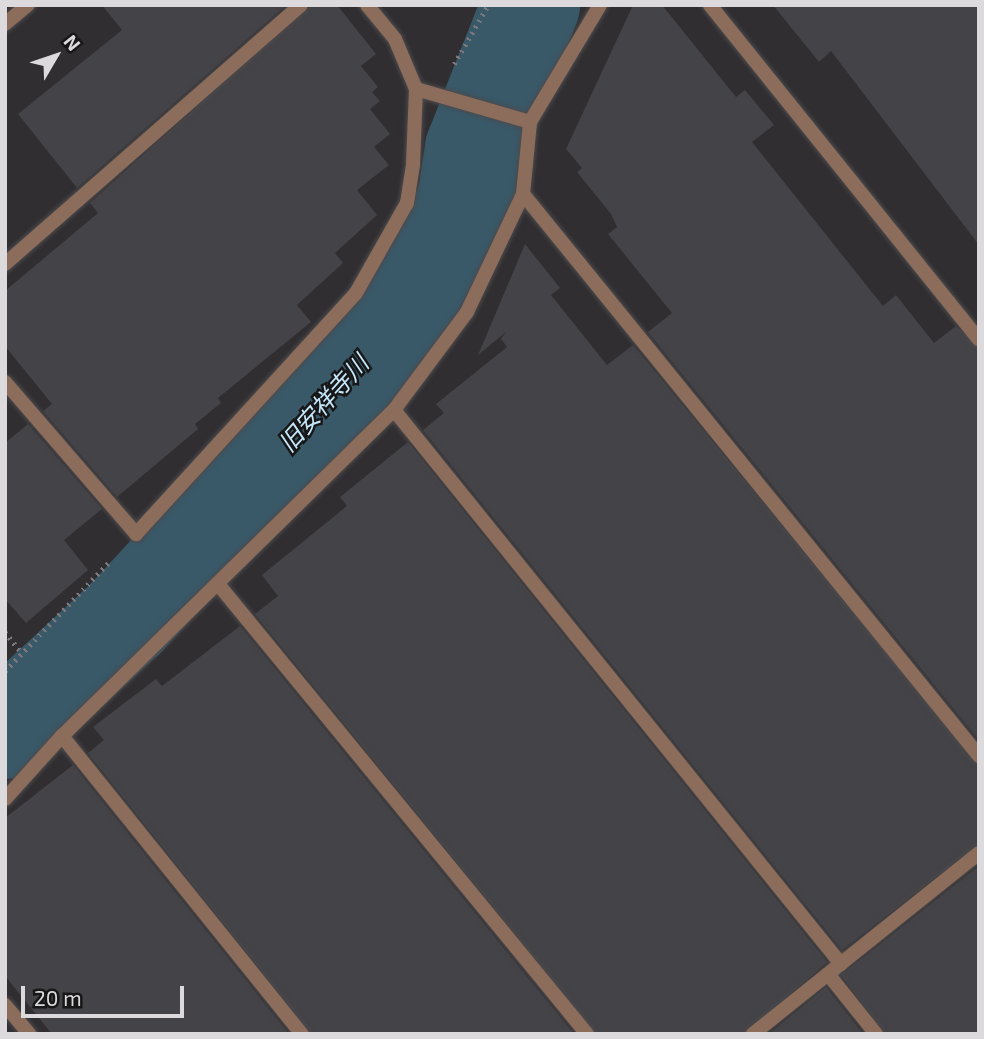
<!DOCTYPE html>
<meta charset="utf-8">
<style>
body{margin:0}
#map{position:relative;width:984px;height:1039px;overflow:hidden;background:#302e31;font-family:"Exo 2","Noto Sans JP",sans-serif}
div>[style]{position:absolute}
.river>*{height:98px;margin:-49px;padding:0 49px;transform-origin:49px;border-radius:49px;background:#395969}
.building>*{inset:0;background:#444347}
.path>*{height:4.5px;margin-top:-2.25px;transform-origin:0;background:repeating-linear-gradient(90deg,#7b797b 0 2px,transparent 0 7px)}
.roads{filter:drop-shadow(0 0 2px #4c4a4c) drop-shadow(0 0 2px #4c4a4c)}
.lane>*{height:14px;margin:-7px;padding:0 7px;transform-origin:7px;border-radius:7px;background:#8c6d5b}
.street>*{height:14px;margin:-7px;padding:0 7px;transform-origin:7px;border-radius:7px;background:#8c6d5b}
span{translate:-50% -50%;white-space:nowrap;text-align:center;line-height:1.15;-webkit-text-stroke:5px #181718;paint-order:stroke}
.water-label{font-size:24px;color:#c5e9fc;font-style:italic}
.frame{position:absolute;inset:0;border:7px solid #dcdadc;pointer-events:none}
.north{position:absolute;left:21px;top:21px;width:70px;height:70px;-webkit-text-stroke:5px #181718;paint-order:stroke;rotate:51deg;font-size:19px;font-weight:700;line-height:28px;text-align:center;color:#dcdadc}
.north::after{content:'';display:block;margin:auto;width:24px;height:32px;background:#dcdadc;clip-path:polygon(50% 0,100% 100%,50% 72%,0 100%)}
.scale{position:absolute;left:21px;top:986px;width:163px;height:32px;box-sizing:border-box;border:4px solid #dcdadc;border-top:0;padding-left:9px;font-size:21px;line-height:24px;white-space:nowrap;color:#dcdadc;-webkit-text-stroke:5px #181718;paint-order:stroke}
</style>
<div id="map">
<div class="river">
<div style="left:5px;top:730px;width:165px;rotate:-42.8deg"></div>
<div style="left:126px;top:618px;width:396px;rotate:-47.4deg"></div>
<div style="left:394px;top:327px;width:90px;rotate:-57.2deg"></div>
<div style="left:443px;top:251px;width:56px;rotate:-65.7deg"></div>
<div style="left:466px;top:200px;width:52px;rotate:-81.1deg"></div>
<div style="left:474px;top:149px;width:155px;rotate:-68.4deg"></div>
</div>
<div class="building">
<div style="clip-path:polygon(102px 5px,286px 5px,77px 188px,18px 114px,122px 30px)"></div>
<div style="clip-path:polygon(310px 5px,337px 5px,376px 54px,361px 66px,378px 87px,372px 92px,380px 101px,370px 109px,390px 134px,374px 147px,389px 165px,357px 190px,377px 215px,335px 253px,343px 263px,297px 305px,311px 322px,218px 398px,221px 403px,195px 424px,198px 429px,117px 497px,43px 411px,52px 404px,5px 346px,5px 291px,98px 213px,90px 203px)"></div>
<div style="clip-path:polygon(633px 5px,662px 5px,736px 97px,745px 90px,774px 125px,752px 142px,883px 306px,896px 295px,934px 343px,956px 326px,979px 348px,979px 740px,648px 332px,672px 313px,608px 234px,617px 227px,611px 214px,577px 172px,582px 168px,566px 149px)"></div>
<div style="clip-path:polygon(773px 5px,979px 5px,979px 245px,831px 51px,819px 62px)"></div>
<div style="clip-path:polygon(525px 244px,560px 288px,551px 295px,607px 365px,633px 345px,979px 765px,979px 844px,842px 950px,423px 430px,444px 413px,436px 404px,507px 347px,501px 339px,506px 332px,478px 355px)"></div>
<div style="clip-path:polygon(28px 424px,102px 509px,64px 540px,88px 570px,26px 623px,5px 599px,5px 443px)"></div>
<div style="clip-path:polygon(408px 442px,827px 962px,744px 1034px,596px 1034px,255px 614px,278px 596px,262px 575px,347px 506px,340px 497px)"></div>
<div style="clip-path:polygon(240px 626px,574px 1034px,311px 1034px,88px 753px,104px 740px,93px 727px,156px 679px,162px 686px)"></div>
<div style="clip-path:polygon(73px 765px,289px 1034px,52px 1034px,5px 976px,5px 818px)"></div>
<div style="clip-path:polygon(979px 866px,979px 1034px,885px 1034px,841px 975px)"></div>
<div style="clip-path:polygon(826px 987px,863px 1034px,769px 1034px)"></div>
</div>
<div class="path">
<div style="left:454px;top:64px;width:68px;rotate:-60deg"></div>
<div style="left:5px;top:632px;width:28px;rotate:51deg"></div>
<div style="left:5px;top:671px;width:153px;rotate:-46.3deg"></div>
</div>
<div class="roads">
<div class="lane">
<div style="left:5px;top:24px;width:30px;rotate:-40deg"></div>
<div style="left:523px;top:194px;width:724px;rotate:50.94deg"></div>
<div style="left:5px;top:264px;width:393px;rotate:-41.2deg"></div>
<div style="left:5px;top:382px;width:201px;rotate:49.2deg"></div>
<div style="left:394px;top:410px;width:712px;rotate:51.1deg"></div>
<div style="left:218px;top:584px;width:582px;rotate:50.65deg"></div>
<div style="left:62px;top:736px;width:383px;rotate:51.2deg"></div>
<div style="left:828px;top:974px;width:77px;rotate:51.3deg"></div>
<div style="left:5px;top:1005px;width:38px;rotate:50deg"></div>
</div>
<div class="street">
<div style="left:710px;top:5px;width:429px;rotate:51.2deg"></div>
<div style="left:416px;top:89px;width:119px;rotate:16.1deg"></div>
<div style="left:136px;top:534px;width:326px;rotate:-47.6deg"></div>
<div style="left:356px;top:293px;width:103px;rotate:-60.5deg"></div>
<div style="left:407px;top:203px;width:39px;rotate:-81deg"></div>
<div style="left:413px;top:164px;width:75px;rotate:-87.7deg"></div>
<div style="left:416px;top:89px;width:54px;rotate:-112.8deg"></div>
<div style="left:395px;top:39px;width:44px;rotate:-129.5deg"></div>
<div style="left:5px;top:799px;width:85px;rotate:-47.9deg"></div>
<div style="left:62px;top:736px;width:465px;rotate:-44.5deg"></div>
<div style="left:394px;top:410px;width:122px;rotate:-53.3deg"></div>
<div style="left:467px;top:312px;width:131px;rotate:-64.6deg"></div>
<div style="left:523px;top:194px;width:72px;rotate:-84.4deg"></div>
<div style="left:530px;top:122px;width:136px;rotate:-59.1deg"></div>
<div style="left:753px;top:1034px;width:290px;rotate:-38.7deg"></div>
</div>
</div>
<div class="water-label">
<span style="left:323px;top:403px;rotate:-48deg">旧安祥寺川</span>
</div>
<div class="frame"></div>
<div class="north">N</div>
<div class="scale">20 m</div>
</div>
